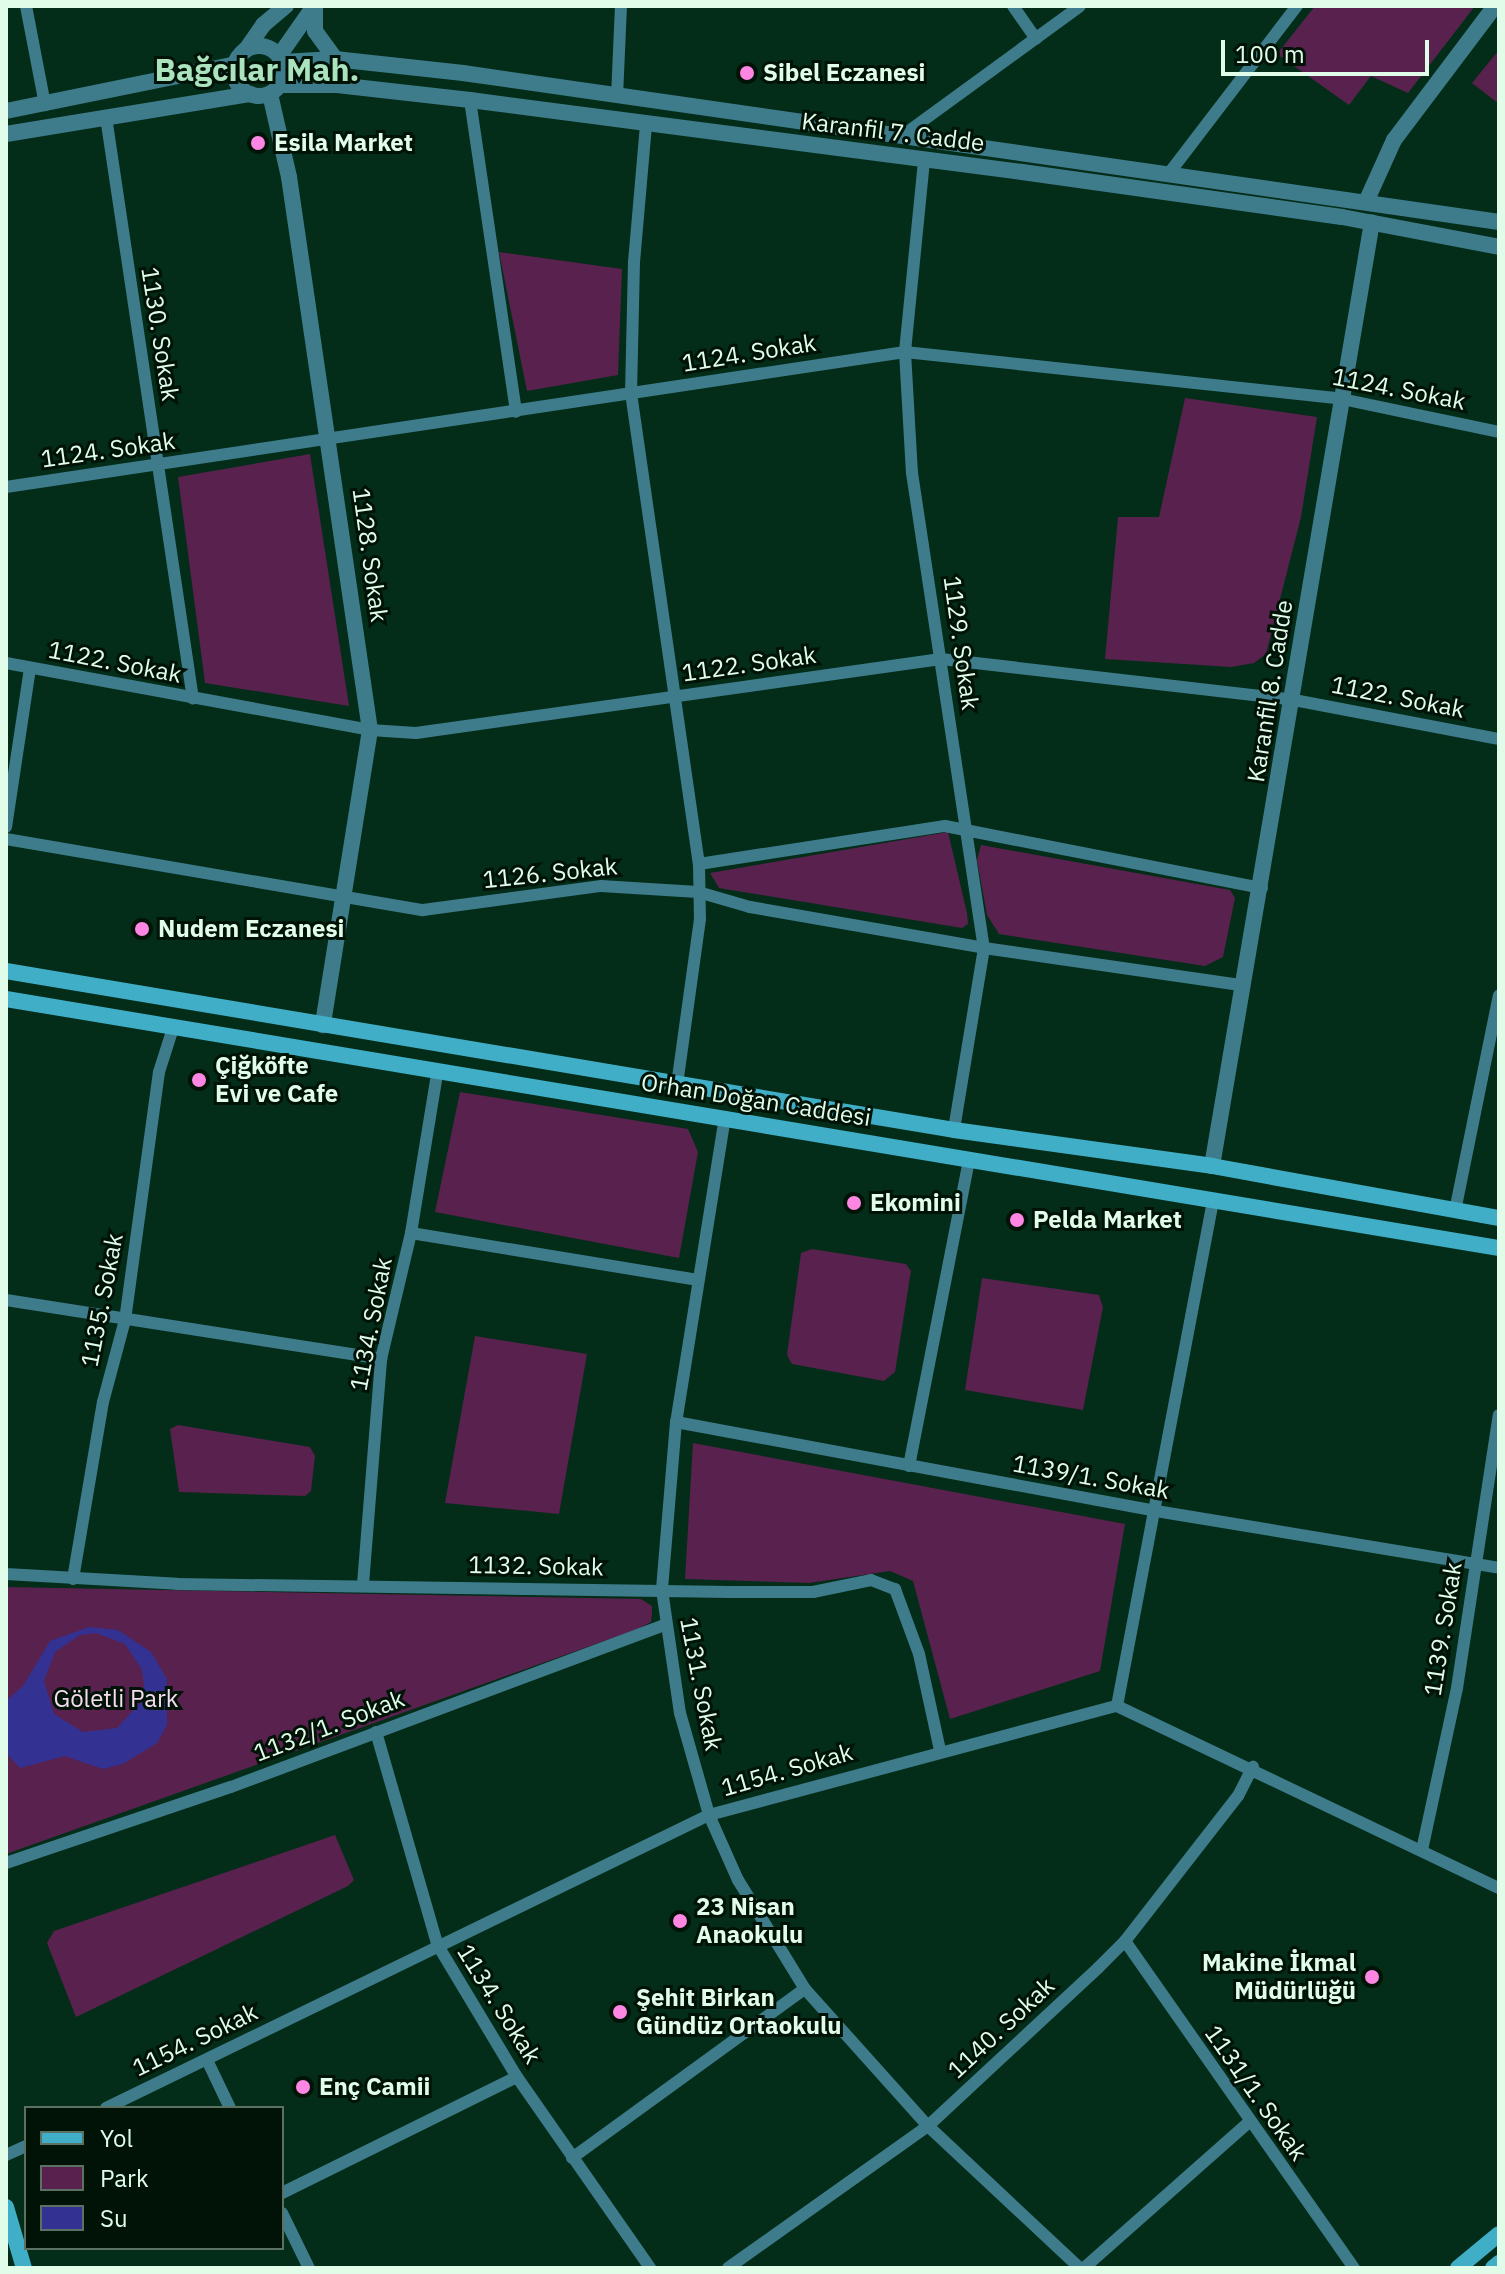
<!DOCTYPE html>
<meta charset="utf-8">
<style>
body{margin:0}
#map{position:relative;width:1505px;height:2274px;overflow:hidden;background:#032d18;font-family:"IBM Plex Sans",sans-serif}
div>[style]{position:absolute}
.green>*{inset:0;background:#59214d}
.water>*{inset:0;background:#333292}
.minor>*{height:12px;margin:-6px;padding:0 6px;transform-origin:6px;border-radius:6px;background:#3e7c8c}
.tertiary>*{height:16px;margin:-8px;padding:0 8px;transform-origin:8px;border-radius:8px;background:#3e7c8c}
.tertiary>.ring{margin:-8px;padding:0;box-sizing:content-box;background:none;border:16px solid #3e7c8c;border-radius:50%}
.secondary>*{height:16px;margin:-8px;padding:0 8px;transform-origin:8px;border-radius:8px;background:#41aec8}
.dots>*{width:22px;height:22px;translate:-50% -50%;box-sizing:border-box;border:4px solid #011307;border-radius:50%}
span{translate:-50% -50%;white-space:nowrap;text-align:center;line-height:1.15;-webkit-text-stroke:6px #011307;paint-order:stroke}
.poi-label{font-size:24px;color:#e1fdea;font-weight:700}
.left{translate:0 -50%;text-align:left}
.right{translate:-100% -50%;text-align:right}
.street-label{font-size:24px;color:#e1fdea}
.park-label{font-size:24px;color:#f5dcee}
.district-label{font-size:32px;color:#abe3bf;font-weight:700}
.frame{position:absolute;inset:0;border:8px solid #e1fdea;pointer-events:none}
.legend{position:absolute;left:24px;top:2106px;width:260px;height:144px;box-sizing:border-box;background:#011307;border:2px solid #5b7162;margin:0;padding:10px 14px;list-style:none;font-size:24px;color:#e1fdea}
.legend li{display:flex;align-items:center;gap:16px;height:40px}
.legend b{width:40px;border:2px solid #5b7162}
.scale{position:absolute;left:1221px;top:40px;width:208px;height:36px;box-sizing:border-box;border:4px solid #e1fdea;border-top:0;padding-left:10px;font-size:24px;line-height:28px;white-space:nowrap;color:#e1fdea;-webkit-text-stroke:6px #011307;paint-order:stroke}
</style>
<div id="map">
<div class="green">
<div style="clip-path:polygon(1315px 6px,1475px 6px,1408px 93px,1371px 76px,1349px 105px,1277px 54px)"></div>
<div style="clip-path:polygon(1499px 50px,1499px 104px,1472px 83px)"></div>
<div style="clip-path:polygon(499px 252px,622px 269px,618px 375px,527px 391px)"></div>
<div style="clip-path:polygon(1185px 398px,1317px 417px,1301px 517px,1266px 654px,1254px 663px,1231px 667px,1105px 659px,1118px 517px,1159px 517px)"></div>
<div style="clip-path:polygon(310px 454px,349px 706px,205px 683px,178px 477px)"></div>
<div style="clip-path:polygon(948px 832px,967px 913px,968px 924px,962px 928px,719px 888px,710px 873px)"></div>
<div style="clip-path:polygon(981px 845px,1230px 890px,1235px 898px,1223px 957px,1205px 966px,999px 934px,987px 915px,977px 860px)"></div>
<div style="clip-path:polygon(460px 1092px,688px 1129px,698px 1152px,679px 1258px,435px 1212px)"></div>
<div style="clip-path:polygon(812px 1249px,906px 1264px,911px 1271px,895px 1372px,884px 1381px,792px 1364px,787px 1355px,801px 1253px)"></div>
<div style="clip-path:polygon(982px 1278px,1099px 1295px,1103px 1307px,1083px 1410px,965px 1390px)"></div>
<div style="clip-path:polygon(475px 1336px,587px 1354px,559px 1514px,445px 1503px)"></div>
<div style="clip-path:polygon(178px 1425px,310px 1447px,315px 1456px,311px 1491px,305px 1496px,179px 1492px,170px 1429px)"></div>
<div style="clip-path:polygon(693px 1443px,1125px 1524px,1100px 1671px,950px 1719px,913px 1581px,890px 1571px,809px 1583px,685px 1579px)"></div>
<div style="clip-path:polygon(6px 1587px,641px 1599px,652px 1606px,652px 1613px,651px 1622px,638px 1629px,6px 1854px)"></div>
<div style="clip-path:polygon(335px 1835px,354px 1880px,348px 1886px,76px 2017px,47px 1943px,54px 1931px)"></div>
</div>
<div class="water">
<div style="clip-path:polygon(evenodd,89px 1627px,118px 1630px,151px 1652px,167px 1679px,167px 1725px,157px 1743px,123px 1764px,103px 1769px,65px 1756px,20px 1768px,6px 1753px,6px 1701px,23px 1686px,50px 1641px,89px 1627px,96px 1633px,125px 1644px,142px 1670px,144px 1685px,140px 1703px,117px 1728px,83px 1732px,54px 1714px,44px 1681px,55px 1652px,80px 1635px,96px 1633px)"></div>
</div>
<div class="minor">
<div style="left:26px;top:6px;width:101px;rotate:79.1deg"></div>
<div style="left:1013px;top:6px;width:40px;rotate:55.1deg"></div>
<div style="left:617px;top:97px;width:91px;rotate:-87.5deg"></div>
<div style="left:470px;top:100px;width:315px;rotate:81.6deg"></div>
<div style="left:106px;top:117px;width:588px;rotate:81.5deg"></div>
<div style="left:646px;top:125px;width:138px;rotate:95deg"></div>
<div style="left:634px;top:262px;width:131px;rotate:91.3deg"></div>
<div style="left:631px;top:393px;width:476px;rotate:81.8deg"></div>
<div style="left:699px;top:864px;width:55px;rotate:89deg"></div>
<div style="left:700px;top:919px;width:167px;rotate:97.9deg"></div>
<div style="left:906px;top:133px;width:215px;rotate:-36.1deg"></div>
<div style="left:924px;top:161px;width:192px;rotate:95.7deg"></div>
<div style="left:905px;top:352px;width:121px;rotate:86.7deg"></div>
<div style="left:912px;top:473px;width:480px;rotate:81.4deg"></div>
<div style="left:984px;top:948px;width:184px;rotate:99.4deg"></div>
<div style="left:1170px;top:172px;width:209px;rotate:-52.6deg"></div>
<div style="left:6px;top:487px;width:909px;rotate:-8.54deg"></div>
<div style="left:905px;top:352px;width:440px;rotate:6.1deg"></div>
<div style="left:1342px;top:399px;width:160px;rotate:11.9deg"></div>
<div style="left:6px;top:663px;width:370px;rotate:10.4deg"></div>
<div style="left:370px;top:730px;width:46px;rotate:3.7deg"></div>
<div style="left:416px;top:733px;width:530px;rotate:-8.02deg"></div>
<div style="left:941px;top:659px;width:355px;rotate:6.6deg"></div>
<div style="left:1294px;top:700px;width:209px;rotate:10.8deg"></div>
<div style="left:6px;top:827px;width:161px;rotate:-81.4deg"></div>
<div style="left:6px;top:839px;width:423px;rotate:9.7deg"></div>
<div style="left:423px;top:910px;width:180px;rotate:-7.7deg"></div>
<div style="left:601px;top:886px;width:97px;rotate:3.5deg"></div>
<div style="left:698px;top:892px;width:54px;rotate:16.1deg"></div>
<div style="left:750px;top:907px;width:238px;rotate:9.9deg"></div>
<div style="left:984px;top:948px;width:259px;rotate:8.2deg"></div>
<div style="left:699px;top:864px;width:249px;rotate:-8.8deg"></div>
<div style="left:945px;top:826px;width:323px;rotate:11.1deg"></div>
<div style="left:725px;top:1117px;width:309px;rotate:99.1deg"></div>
<div style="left:676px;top:1422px;width:169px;rotate:94.8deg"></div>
<div style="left:662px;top:1590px;width:124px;rotate:81.7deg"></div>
<div style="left:680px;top:1713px;width:106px;rotate:74.1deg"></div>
<div style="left:709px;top:1815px;width:71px;rotate:66deg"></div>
<div style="left:738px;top:1880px;width:128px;rotate:58.4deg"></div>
<div style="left:805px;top:1989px;width:184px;rotate:48.1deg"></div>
<div style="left:928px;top:2126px;width:208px;rotate:43.1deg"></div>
<div style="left:1455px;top:1211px;width:220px;rotate:-78.5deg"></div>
<div style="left:411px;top:1233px;width:291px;rotate:9.3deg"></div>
<div style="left:6px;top:1300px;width:380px;rotate:8.9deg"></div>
<div style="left:676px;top:1422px;width:488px;rotate:10.5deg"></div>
<div style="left:1156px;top:1511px;width:348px;rotate:9.4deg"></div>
<div style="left:909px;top:1466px;width:312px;rotate:-78.9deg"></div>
<div style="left:6px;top:1574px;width:171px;rotate:3.3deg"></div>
<div style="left:177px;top:1584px;width:553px;rotate:0.83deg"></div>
<div style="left:730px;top:1592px;width:83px"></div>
<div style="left:813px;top:1592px;width:59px;rotate:-11.7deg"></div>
<div style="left:871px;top:1580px;width:26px;rotate:21deg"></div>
<div style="left:895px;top:1589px;width:69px;rotate:69.7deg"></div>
<div style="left:919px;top:1654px;width:98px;rotate:77.7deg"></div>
<div style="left:73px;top:1579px;width:180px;rotate:-80.4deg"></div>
<div style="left:103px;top:1402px;width:85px;rotate:-75deg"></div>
<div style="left:125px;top:1320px;width:250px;rotate:-82.2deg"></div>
<div style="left:159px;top:1072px;width:46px;rotate:-72.3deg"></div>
<div style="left:363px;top:1584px;width:226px;rotate:-85.4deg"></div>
<div style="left:381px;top:1359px;width:130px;rotate:-76.6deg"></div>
<div style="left:411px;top:1233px;width:161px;rotate:-80.7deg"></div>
<div style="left:1117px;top:1706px;width:514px;rotate:-79.24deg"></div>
<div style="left:376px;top:1732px;width:221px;rotate:73.9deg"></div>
<div style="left:437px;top:1944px;width:155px;rotate:59deg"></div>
<div style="left:517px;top:2077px;width:233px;rotate:55.1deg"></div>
<div style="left:1422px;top:1850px;width:166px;rotate:-77.8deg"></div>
<div style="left:1457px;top:1688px;width:276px;rotate:-81.3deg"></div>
<div style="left:6px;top:1863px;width:237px;rotate:-18.7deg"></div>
<div style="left:231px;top:1787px;width:463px;rotate:-20.5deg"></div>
<div style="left:1125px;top:1941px;width:399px;rotate:55deg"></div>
<div style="left:207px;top:2060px;width:53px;rotate:64.4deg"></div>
<div style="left:106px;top:2108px;width:670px;rotate:-25.92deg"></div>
<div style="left:709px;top:1815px;width:422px;rotate:-15deg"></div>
<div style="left:1117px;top:1706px;width:423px;rotate:25.5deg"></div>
<div style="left:6px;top:2155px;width:22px;rotate:-24deg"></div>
<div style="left:572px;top:2158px;width:288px;rotate:-36deg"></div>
<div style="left:282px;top:2193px;width:262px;rotate:-26.3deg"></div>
<div style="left:282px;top:2213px;width:61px;rotate:63.9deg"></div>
<div style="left:728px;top:2268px;width:245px;rotate:-35.4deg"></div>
<div style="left:928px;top:2126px;width:232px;rotate:-42.9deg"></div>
<div style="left:1098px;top:1968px;width:38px;rotate:-45deg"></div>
<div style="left:1125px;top:1941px;width:184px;rotate:-52.1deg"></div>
<div style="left:1238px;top:1796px;width:33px;rotate:-63deg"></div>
<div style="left:1084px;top:2268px;width:220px;rotate:-41.5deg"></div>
</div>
<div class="tertiary">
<div style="left:315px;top:6px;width:25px;rotate:90deg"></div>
<div style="left:315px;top:31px;width:34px;rotate:54deg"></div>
<div class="ring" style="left:234px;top:46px;width:34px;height:34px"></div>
<div style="left:245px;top:51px;width:32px;rotate:-55deg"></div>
<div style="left:263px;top:25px;width:30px;rotate:-40deg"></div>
<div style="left:279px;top:56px;width:61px;rotate:-55deg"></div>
<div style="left:282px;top:62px;width:53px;rotate:-3.2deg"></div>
<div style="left:335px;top:59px;width:129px;rotate:6.2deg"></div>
<div style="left:463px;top:73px;width:1047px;rotate:8.18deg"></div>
<div style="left:280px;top:85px;width:57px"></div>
<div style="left:337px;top:85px;width:134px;rotate:6.4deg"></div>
<div style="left:470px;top:100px;width:557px;rotate:7.43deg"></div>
<div style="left:1022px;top:172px;width:323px;rotate:8deg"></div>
<div style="left:1342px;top:217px;width:160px;rotate:10.8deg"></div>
<div style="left:270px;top:94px;width:85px;rotate:77.1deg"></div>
<div style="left:289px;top:177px;width:559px;rotate:81.67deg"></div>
<div style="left:370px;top:730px;width:299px;rotate:99.1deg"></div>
<div style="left:6px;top:111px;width:235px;rotate:-11.5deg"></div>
<div style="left:6px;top:134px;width:248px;rotate:-9.3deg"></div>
<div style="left:1366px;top:202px;width:68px;rotate:-65.7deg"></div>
<div style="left:1394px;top:140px;width:168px;rotate:-53deg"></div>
<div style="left:1212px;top:1166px;width:957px;rotate:-80.38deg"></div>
</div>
<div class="secondary">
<div style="left:6px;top:971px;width:961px;rotate:9.52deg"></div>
<div style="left:954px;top:1130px;width:260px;rotate:7.9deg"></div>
<div style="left:1212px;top:1166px;width:292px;rotate:10.3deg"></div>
<div style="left:6px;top:999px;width:1514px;rotate:9.47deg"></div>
<div style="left:6px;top:2207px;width:64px;rotate:73.6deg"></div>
<div style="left:1458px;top:2268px;width:53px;rotate:-39.7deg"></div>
<div style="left:1493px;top:2268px;width:8px;rotate:-40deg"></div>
</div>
<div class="dots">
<div style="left:747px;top:73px;background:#fd86e2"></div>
<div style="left:258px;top:143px;background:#fd86e2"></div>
<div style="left:142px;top:929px;background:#fd86e2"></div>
<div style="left:199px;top:1080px;background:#fd86e2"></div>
<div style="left:854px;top:1203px;background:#fd86e2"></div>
<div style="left:1017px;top:1220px;background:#fd86e2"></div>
<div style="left:680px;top:1921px;background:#fd86e2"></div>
<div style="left:1372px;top:1977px;background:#fd86e2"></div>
<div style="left:620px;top:2012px;background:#fd86e2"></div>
<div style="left:303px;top:2087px;background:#fd86e2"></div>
</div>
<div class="poi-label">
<span class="left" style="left:763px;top:73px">Sibel Eczanesi</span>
<span class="left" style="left:274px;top:143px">Esila Market</span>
<span class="left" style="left:158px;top:929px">Nudem Eczanesi</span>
<span class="left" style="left:215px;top:1080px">Çiğköfte<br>Evi ve Cafe</span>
<span class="left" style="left:870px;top:1203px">Ekomini</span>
<span class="left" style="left:1033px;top:1220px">Pelda Market</span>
<span class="left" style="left:696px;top:1921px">23 Nisan<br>Anaokulu</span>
<span class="right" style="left:1356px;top:1977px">Makine İkmal<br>Müdürlüğü</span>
<span class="left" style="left:636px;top:2012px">Şehit Birkan<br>Gündüz Ortaokulu</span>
<span class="left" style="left:319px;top:2087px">Enç Camii</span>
</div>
<div class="street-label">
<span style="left:893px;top:132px;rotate:7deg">Karanfil 7. Cadde</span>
<span style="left:160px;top:334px;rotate:81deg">1130. Sokak</span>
<span style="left:749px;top:353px;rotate:-9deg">1124. Sokak</span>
<span style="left:1399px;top:389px;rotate:11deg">1124. Sokak</span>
<span style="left:108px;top:450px;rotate:-8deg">1124. Sokak</span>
<span style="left:370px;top:555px;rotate:82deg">1128. Sokak</span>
<span style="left:961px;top:643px;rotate:82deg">1129. Sokak</span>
<span style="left:115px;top:662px;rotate:11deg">1122. Sokak</span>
<span style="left:749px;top:664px;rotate:-8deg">1122. Sokak</span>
<span style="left:1270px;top:691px;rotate:-81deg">Karanfil 8. Cadde</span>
<span style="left:1398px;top:697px;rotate:11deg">1122. Sokak</span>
<span style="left:550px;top:873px;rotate:-6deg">1126. Sokak</span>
<span style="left:756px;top:1100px;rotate:9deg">Orhan Doğan Caddesi</span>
<span style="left:102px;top:1300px;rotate:-79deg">1135. Sokak</span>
<span style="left:371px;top:1324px;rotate:-79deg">1134. Sokak</span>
<span style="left:1091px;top:1477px;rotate:10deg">1139/1. Sokak</span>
<span style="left:536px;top:1566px;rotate:1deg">1132. Sokak</span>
<span style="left:1443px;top:1629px;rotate:-81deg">1139. Sokak</span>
<span style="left:701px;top:1684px;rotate:79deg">1131. Sokak</span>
<span style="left:329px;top:1726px;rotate:-21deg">1132/1. Sokak</span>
<span style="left:787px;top:1770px;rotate:-16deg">1154. Sokak</span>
<span style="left:499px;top:2004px;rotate:58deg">1134. Sokak</span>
<span style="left:1001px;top:2028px;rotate:-43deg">1140. Sokak</span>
<span style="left:195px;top:2040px;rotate:-26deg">1154. Sokak</span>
<span style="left:1256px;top:2093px;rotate:55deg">1131/1. Sokak</span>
</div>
<div class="park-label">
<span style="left:116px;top:1699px">Göletli Park</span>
</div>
<div class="district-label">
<span style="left:257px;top:69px">Bağcılar Mah.</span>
</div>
<div class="frame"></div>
<ul class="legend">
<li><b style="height:10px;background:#41aec8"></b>Yol</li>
<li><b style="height:22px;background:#59214d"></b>Park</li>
<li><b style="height:22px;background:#333292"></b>Su</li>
</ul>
<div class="scale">100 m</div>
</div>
